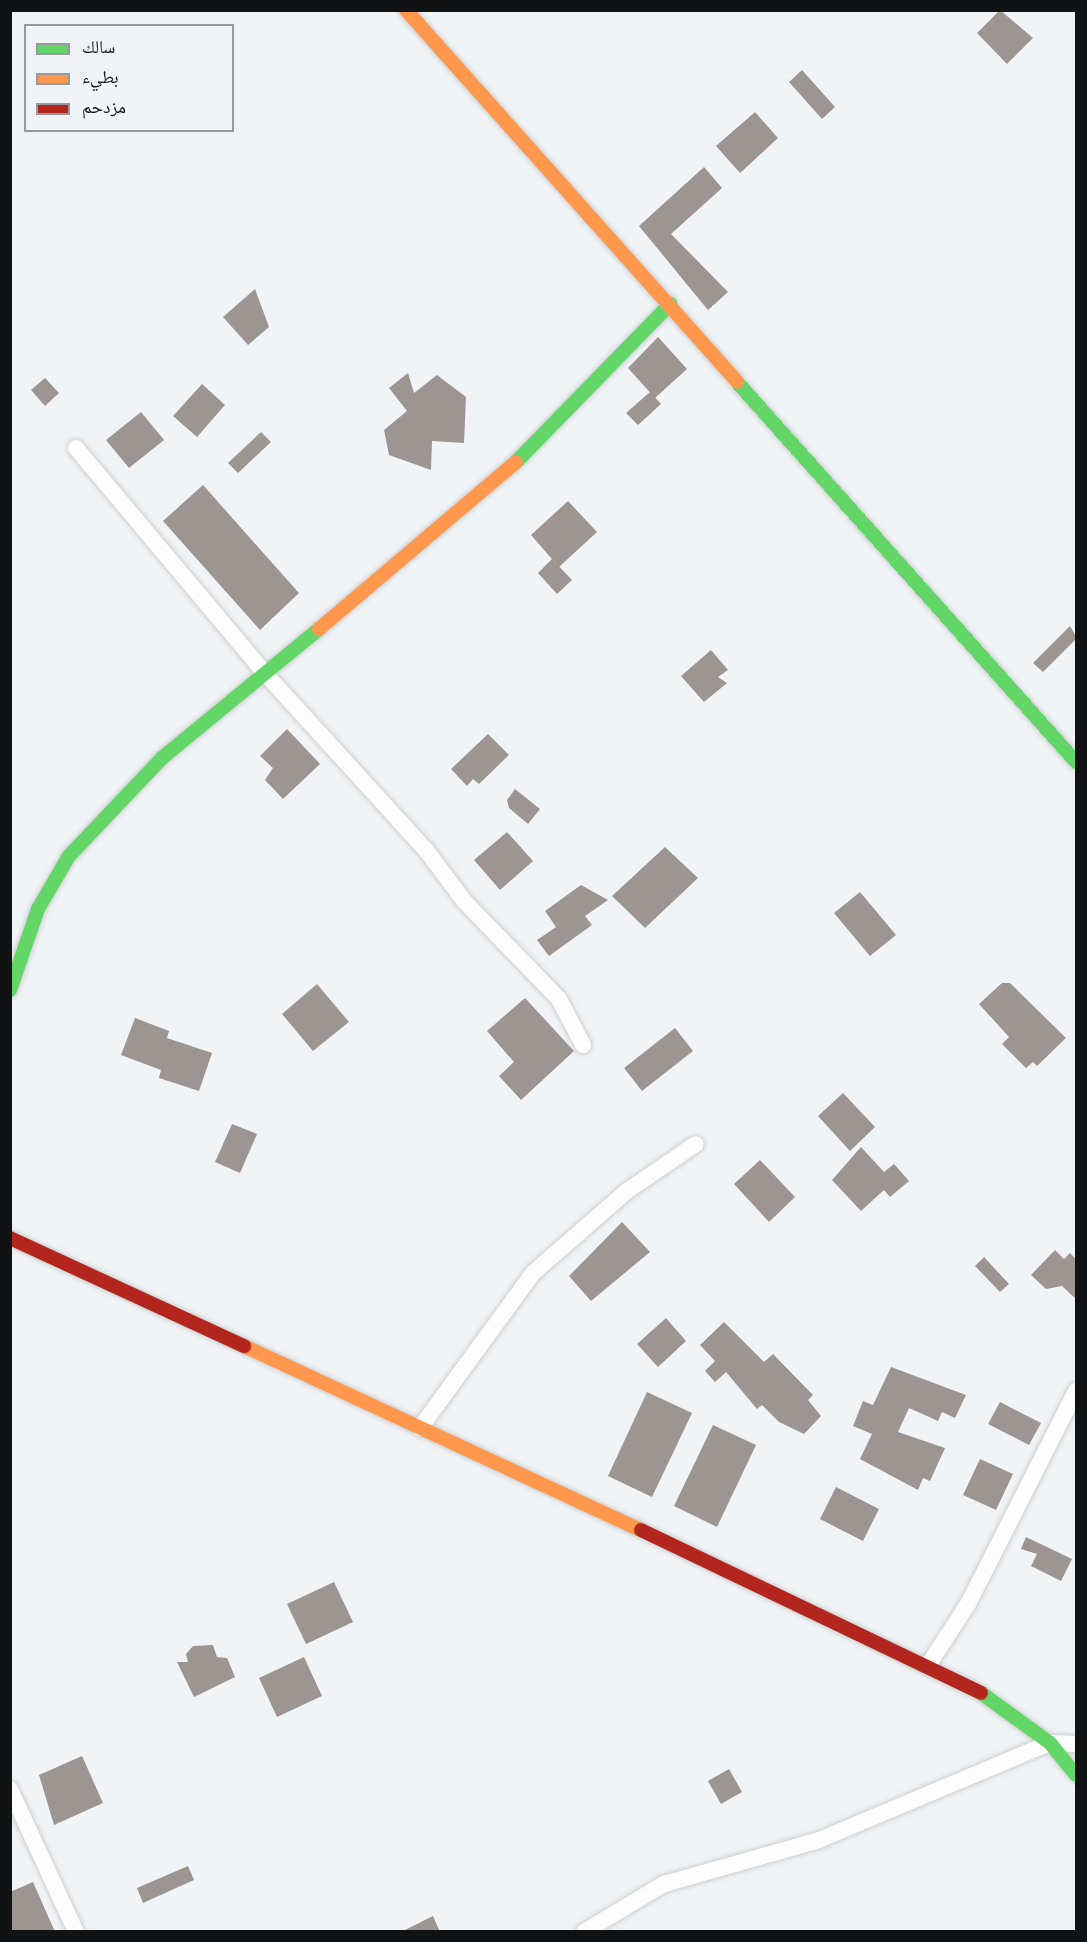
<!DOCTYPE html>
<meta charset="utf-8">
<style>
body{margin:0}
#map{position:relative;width:1087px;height:1942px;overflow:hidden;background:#f1f4f6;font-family:Quicksand,"Noto Naskh Arabic",sans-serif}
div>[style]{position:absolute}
.building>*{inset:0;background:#9c9591}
.roads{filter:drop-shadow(0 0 2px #ccced0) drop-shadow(0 0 2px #ccced0)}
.street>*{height:16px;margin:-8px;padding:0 8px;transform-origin:8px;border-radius:8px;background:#fdfdfe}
.fast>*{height:14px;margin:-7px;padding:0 7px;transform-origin:7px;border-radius:7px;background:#63d668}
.slow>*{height:14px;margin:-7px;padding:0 7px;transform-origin:7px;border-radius:7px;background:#ff974d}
.jam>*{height:14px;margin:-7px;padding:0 7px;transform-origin:7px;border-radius:7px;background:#b3261e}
span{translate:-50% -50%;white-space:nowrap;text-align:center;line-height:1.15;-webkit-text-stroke:6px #f0f4f7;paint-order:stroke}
.frame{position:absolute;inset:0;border:12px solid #111214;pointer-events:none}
.legend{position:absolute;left:24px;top:24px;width:210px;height:108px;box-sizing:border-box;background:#f0f4f7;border:2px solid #979a9c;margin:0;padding:8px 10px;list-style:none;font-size:18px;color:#111214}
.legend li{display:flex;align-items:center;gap:12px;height:30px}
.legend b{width:30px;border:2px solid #979a9c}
</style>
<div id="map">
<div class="building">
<div style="clip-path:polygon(1000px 10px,1033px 38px,1007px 64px,977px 33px)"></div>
<div style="clip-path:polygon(802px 70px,835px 107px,822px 119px,789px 82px)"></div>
<div style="clip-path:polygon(755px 112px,778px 138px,740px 173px,716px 146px)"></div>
<div style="clip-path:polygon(704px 167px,722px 188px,671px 234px,728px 292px,708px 310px,639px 226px)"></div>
<div style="clip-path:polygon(255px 289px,269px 327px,248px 345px,223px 317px)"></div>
<div style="clip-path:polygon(658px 337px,687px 369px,655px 398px,628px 368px)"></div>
<div style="clip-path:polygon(408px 373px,414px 393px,437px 375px,466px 397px,464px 443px,432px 441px,431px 470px,389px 455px,384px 430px,407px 411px,389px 388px)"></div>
<div style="clip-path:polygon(45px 378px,59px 393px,45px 406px,31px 390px)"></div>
<div style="clip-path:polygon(202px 384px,225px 405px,197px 437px,173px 416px)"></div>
<div style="clip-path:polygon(650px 392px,661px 404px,638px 425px,626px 413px)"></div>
<div style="clip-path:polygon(141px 412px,164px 440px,129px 468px,106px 440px)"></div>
<div style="clip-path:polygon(261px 432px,271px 442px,238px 473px,228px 463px)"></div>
<div style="clip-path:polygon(203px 485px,299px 593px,260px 630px,163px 521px)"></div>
<div style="clip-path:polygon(568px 501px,597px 532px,559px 567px,531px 535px)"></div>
<div style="clip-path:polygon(552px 559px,572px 580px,557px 594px,538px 573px)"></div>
<div style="clip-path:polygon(1070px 626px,1077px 638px,1043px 672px,1033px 663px)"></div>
<div style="clip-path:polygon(711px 650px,728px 670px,718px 677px,727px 683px,704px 702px,681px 676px)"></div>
<div style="clip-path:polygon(287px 729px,320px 764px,283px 799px,265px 780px,273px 768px,260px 756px)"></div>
<div style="clip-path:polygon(488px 734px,509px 755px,479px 784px,473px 779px,467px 786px,451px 769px)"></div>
<div style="clip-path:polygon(515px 789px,540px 809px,528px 824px,509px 808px,507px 800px)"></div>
<div style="clip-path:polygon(507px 832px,533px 861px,500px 890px,474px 860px)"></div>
<div style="clip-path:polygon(665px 847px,698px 878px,645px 928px,612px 896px)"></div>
<div style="clip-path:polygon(581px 885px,608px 900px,585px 916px,592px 925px,549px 956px,537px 940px,556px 927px,545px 911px)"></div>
<div style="clip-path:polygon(860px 892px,896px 935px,870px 956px,834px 913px)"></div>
<div style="clip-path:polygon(1002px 983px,1010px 983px,1066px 1038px,1037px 1066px,1033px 1062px,1026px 1068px,1002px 1044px,1009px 1037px,979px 1004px)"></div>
<div style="clip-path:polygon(317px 984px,349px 1022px,313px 1051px,282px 1014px)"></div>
<div style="clip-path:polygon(525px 998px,574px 1051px,521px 1100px,499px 1076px,514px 1062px,487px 1031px)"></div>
<div style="clip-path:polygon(135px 1018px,169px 1031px,167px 1038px,212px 1053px,199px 1091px,159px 1078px,161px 1070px,121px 1055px)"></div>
<div style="clip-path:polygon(675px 1028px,693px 1051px,642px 1091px,624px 1068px)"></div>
<div style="clip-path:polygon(843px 1093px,875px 1127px,850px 1151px,818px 1116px)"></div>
<div style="clip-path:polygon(232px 1124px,257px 1134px,240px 1173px,215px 1162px)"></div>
<div style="clip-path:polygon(861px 1147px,884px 1172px,894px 1164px,909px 1181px,890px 1197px,884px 1190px,861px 1211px,832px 1180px)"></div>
<div style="clip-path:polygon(760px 1160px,795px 1197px,769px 1222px,734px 1184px)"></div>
<div style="clip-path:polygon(622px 1222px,650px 1252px,591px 1301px,569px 1276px)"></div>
<div style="clip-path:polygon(1055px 1250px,1064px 1259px,1070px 1253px,1077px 1260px,1077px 1300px,1062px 1286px,1046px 1289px,1031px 1275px)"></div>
<div style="clip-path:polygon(984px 1257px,1009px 1284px,1000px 1292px,975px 1266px)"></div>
<div style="clip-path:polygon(666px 1318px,686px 1341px,658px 1367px,637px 1344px)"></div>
<div style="clip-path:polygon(724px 1322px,764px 1362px,773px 1354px,813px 1395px,808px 1400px,821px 1416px,804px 1434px,779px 1422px,762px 1405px,757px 1409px,726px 1372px,715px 1382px,705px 1371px,715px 1361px,700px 1345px)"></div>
<div style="clip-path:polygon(891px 1367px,966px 1395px,955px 1418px,942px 1412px,938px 1421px,909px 1408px,898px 1432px,945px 1448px,930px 1481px,923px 1478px,918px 1490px,860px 1459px,872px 1434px,853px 1426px,863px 1401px,873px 1405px)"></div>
<div style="clip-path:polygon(647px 1392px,692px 1413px,652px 1497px,608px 1476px)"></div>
<div style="clip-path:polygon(1000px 1402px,1041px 1423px,1029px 1445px,988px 1424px)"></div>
<div style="clip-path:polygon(713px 1425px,756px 1445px,717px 1527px,674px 1506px)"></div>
<div style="clip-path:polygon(980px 1459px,1013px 1474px,996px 1510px,963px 1495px)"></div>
<div style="clip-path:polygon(836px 1487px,879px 1509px,863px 1541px,820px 1519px)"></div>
<div style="clip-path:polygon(1026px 1537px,1072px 1559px,1061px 1581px,1031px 1566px,1037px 1554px,1021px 1549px)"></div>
<div style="clip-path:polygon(334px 1582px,353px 1622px,306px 1644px,287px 1604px)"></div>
<div style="clip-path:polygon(213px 1645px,217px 1657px,227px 1658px,235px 1677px,194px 1697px,177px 1662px,188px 1662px,186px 1654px,193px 1646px)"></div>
<div style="clip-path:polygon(304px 1657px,322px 1696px,277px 1717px,259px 1678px)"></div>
<div style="clip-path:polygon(82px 1756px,103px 1803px,54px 1825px,39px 1775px)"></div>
<div style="clip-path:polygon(729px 1769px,742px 1792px,721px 1804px,708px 1781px)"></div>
<div style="clip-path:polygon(188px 1866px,194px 1880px,143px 1903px,137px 1888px)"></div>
<div style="clip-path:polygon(33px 1882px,55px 1932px,10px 1932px,10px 1892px)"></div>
<div style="clip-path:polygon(433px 1916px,440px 1932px,401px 1932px)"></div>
</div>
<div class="roads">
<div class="street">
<div style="left:76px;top:448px;width:290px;rotate:50deg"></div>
<div style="left:262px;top:670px;width:244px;rotate:47.7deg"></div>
<div style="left:426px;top:850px;width:64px;rotate:53.3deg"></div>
<div style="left:464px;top:901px;width:136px;rotate:45.9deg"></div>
<div style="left:559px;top:999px;width:52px;rotate:62.4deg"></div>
<div style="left:420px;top:1428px;width:192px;rotate:-53.9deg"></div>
<div style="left:533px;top:1273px;width:125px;rotate:-41.1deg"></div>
<div style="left:627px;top:1191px;width:83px;rotate:-34.3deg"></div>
<div style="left:929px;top:1664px;width:72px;rotate:-57deg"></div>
<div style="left:968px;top:1604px;width:239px;rotate:-63.1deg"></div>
<div style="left:10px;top:1789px;width:157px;rotate:65.2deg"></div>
<div style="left:584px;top:1932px;width:93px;rotate:-31deg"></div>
<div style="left:664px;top:1884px;width:161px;rotate:-15.8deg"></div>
<div style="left:819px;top:1840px;width:251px;rotate:-22.8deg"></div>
<div style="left:1050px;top:1743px;width:26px;rotate:2deg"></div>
</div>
<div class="fast">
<div style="left:737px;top:382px;width:509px;rotate:48.26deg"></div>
<div style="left:516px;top:462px;width:221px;rotate:-45.7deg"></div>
<div style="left:10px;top:990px;width:86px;rotate:-70.9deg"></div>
<div style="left:38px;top:909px;width:61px;rotate:-59.7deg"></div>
<div style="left:69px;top:856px;width:135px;rotate:-46.5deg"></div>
<div style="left:162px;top:758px;width:203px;rotate:-39.4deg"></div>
<div style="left:981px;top:1693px;width:85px;rotate:35.9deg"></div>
<div style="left:1050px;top:1743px;width:41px;rotate:50.9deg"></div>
</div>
<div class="slow">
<div style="left:406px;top:10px;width:498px;rotate:48.3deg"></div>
<div style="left:319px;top:629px;width:258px;rotate:-40.3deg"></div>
<div style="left:244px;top:1346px;width:438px;rotate:24.9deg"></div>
</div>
<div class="jam">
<div style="left:10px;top:1238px;width:258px;rotate:24.8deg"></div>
<div style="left:641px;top:1530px;width:377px;rotate:25.6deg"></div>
</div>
</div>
<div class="frame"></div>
<ul class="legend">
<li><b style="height:8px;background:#63d668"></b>سالك</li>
<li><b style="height:8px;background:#ff974d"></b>بطيء</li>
<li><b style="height:8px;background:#b3261e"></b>مزدحم</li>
</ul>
</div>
